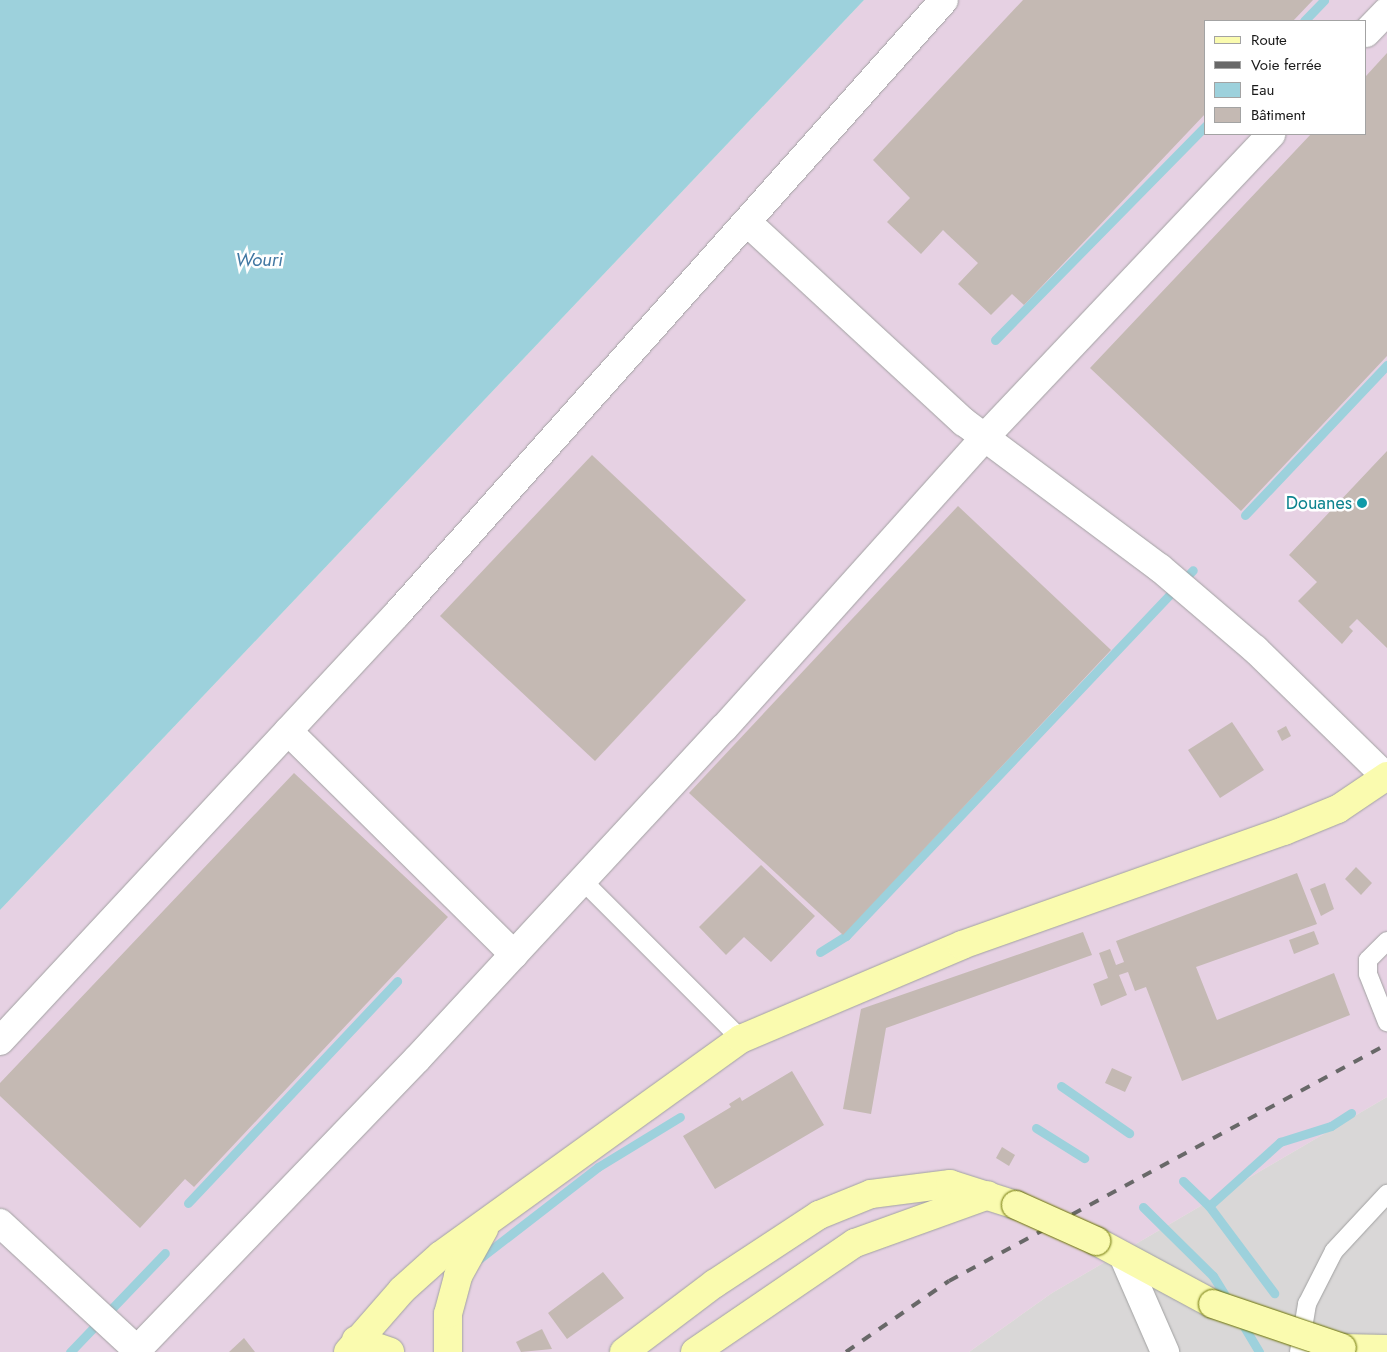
<!DOCTYPE html>
<meta charset="utf-8">
<style>
body{margin:0}
#map{position:relative;width:1387px;height:1352px;overflow:hidden;background:#ede8df;font-family:Jost,sans-serif}
div>[style]{position:absolute}
.residential>*{inset:0;background:#d9d7d7}
.industrial>*{inset:0;background:#e6d1e3}
.water>*{inset:0;background:#9dd1dc}
.stream>*{height:9px;margin:-4.5px;padding:0 4.5px;transform-origin:4.5px;border-radius:4.5px;background:#9dd1dc}
.building>*{inset:0;background:#c4b9b3}
.roads{filter:drop-shadow(0 0 1px #a1a1a1) drop-shadow(0 0 1px #a1a1a1)}
.lane>*{height:18px;margin:-9px;padding:0 9px;transform-origin:9px;border-radius:9px;background:#fff}
.street>*{height:28px;margin:-14px;padding:0 14px;transform-origin:14px;border-radius:14px;background:#fff}
.secondary>*{height:28px;margin:-14px;padding:0 14px;transform-origin:14px;border-radius:14px;background:#fafbaf}
.rail>*{height:4px;margin-top:-2px;transform-origin:0;background:repeating-linear-gradient(90deg,#686868 0 10px,transparent 0 20px)}
.bridges{filter:drop-shadow(0 0 1px #6a7102) drop-shadow(0 0 1px #6a7102)}
.secondary-bridge>*{height:28px;margin:-14px;padding:0 14px;transform-origin:14px;border-radius:14px;background:#fafbaf}
.dots>*{width:14px;height:14px;translate:-50% -50%;box-sizing:border-box;border:2px solid #fff;border-radius:50%}
span{translate:-50% -50%;white-space:nowrap;text-align:center;line-height:1.15;-webkit-text-stroke:5px #fff;paint-order:stroke}
.culture-label{font-size:18px;color:#0d838f}
.right{translate:-100% -50%;text-align:right}
.water-label{font-size:19px;color:#4278a3;font-style:italic}
.legend{position:absolute;left:1204px;top:20px;width:162px;height:115px;box-sizing:border-box;background:#fff;border:1px solid #a3a3a3;margin:0;padding:6px 9px;list-style:none;font-size:15px;color:#1a1a1a}
.legend li{display:flex;align-items:center;gap:10px;height:25px}
.legend b{width:25px;border:1px solid #a3a3a3}
</style>
<div id="map">
<div class="residential">
<div style="clip-path:polygon(1387px 1097px,1387px 1352px,969px 1352px,1052px 1293px)"></div>
</div>
<div class="industrial">
<div style="clip-path:polygon(evenodd,864px 0,1387px 0,1387px 1097px,1052px 1293px,969px 1352px,0 1352px,0 910px,864px 0,1206px 21px,1366px 21px,1366px 134px,1206px 134px,1206px 21px)"></div>
</div>
<div class="water">
<div style="clip-path:polygon(0 0,864px 0,0 910px)"></div>
</div>
<div class="stream">
<div style="left:1304px;top:21px;width:29px;rotate:-46deg"></div>
<div style="left:995px;top:340px;width:301px;rotate:-45.5deg"></div>
<div style="left:1245px;top:515px;width:207px;rotate:-46.6deg"></div>
<div style="left:820px;top:952px;width:31px;rotate:-32deg"></div>
<div style="left:846px;top:936px;width:504px;rotate:-46.53deg"></div>
<div style="left:1061px;top:1086px;width:83px;rotate:34.7deg"></div>
<div style="left:1036px;top:1128px;width:57px;rotate:32deg"></div>
<div style="left:1183px;top:1181px;width:36px;rotate:44deg"></div>
<div style="left:1209px;top:1206px;width:109px;rotate:53.2deg"></div>
<div style="left:188px;top:1203px;width:305px;rotate:-46.7deg"></div>
<div style="left:1209px;top:1206px;width:96px;rotate:-42deg"></div>
<div style="left:1280px;top:1142px;width:53px;rotate:-17.4deg"></div>
<div style="left:1331px;top:1126px;width:24px;rotate:-33deg"></div>
<div style="left:1143px;top:1207px;width:98px;rotate:44.6deg"></div>
<div style="left:1213px;top:1276px;width:31px;rotate:58deg"></div>
<div style="left:479px;top:1259px;width:150px;rotate:-37.7deg"></div>
<div style="left:598px;top:1167px;width:96px;rotate:-31.4deg"></div>
<div style="left:1240px;top:1320px;width:37px;rotate:59deg"></div>
<div style="left:70px;top:1352px;width:137px;rotate:-46.2deg"></div>
</div>
<div class="building">
<div style="clip-path:polygon(1023px 0,1313px 0,1293px 21px,1206px 21px,1206px 113px,1024px 305px,1012px 294px,991px 315px,958px 284px,978px 263px,947px 234px,943px 230px,921px 254px,887px 222px,910px 198px,873px 160px)"></div>
<div style="clip-path:polygon(1387px 53px,1387px 356px,1241px 511px,1090px 368px,1311px 134px,1366px 134px,1366px 76px)"></div>
<div style="clip-path:polygon(1387px 451px,1387px 648px,1357px 619px,1349px 627px,1353px 631px,1342px 644px,1298px 601px,1317px 582px,1289px 555px)"></div>
<div style="clip-path:polygon(592px 455px,746px 600px,595px 761px,440px 616px)"></div>
<div style="clip-path:polygon(958px 506px,1111px 650px,843px 935px,689px 793px)"></div>
<div style="clip-path:polygon(1232px 722px,1264px 770px,1220px 798px,1188px 750px)"></div>
<div style="clip-path:polygon(1286px 726px,1291px 736px,1282px 741px,1277px 731px)"></div>
<div style="clip-path:polygon(294px 773px,448px 917px,194px 1187px,185px 1179px,140px 1228px,0 1096px,0 1083px)"></div>
<div style="clip-path:polygon(761px 865px,815px 916px,771px 962px,744px 937px,726px 955px,699px 927px)"></div>
<div style="clip-path:polygon(1356px 867px,1372px 883px,1361px 895px,1345px 879px)"></div>
<div style="clip-path:polygon(1297px 873px,1317px 924px,1196px 967px,1217px 1020px,1334px 973px,1350px 1015px,1182px 1081px,1146px 987px,1135px 991px,1128px 972px,1119px 975px,1127px 995px,1101px 1006px,1093px 984px,1108px 978px,1099px 953px,1110px 949px,1116px 965px,1124px 962px,1116px 941px)"></div>
<div style="clip-path:polygon(1325px 883px,1334px 909px,1321px 916px,1310px 889px)"></div>
<div style="clip-path:polygon(1314px 931px,1319px 944px,1294px 954px,1289px 940px)"></div>
<div style="clip-path:polygon(1083px 932px,1092px 955px,886px 1028px,871px 1114px,843px 1109px,861px 1009px)"></div>
<div style="clip-path:polygon(1112px 1068px,1132px 1077px,1125px 1092px,1105px 1083px)"></div>
<div style="clip-path:polygon(792px 1071px,824px 1125px,715px 1189px,683px 1136px,731px 1107px,729px 1104px,740px 1097px,742px 1101px)"></div>
<div style="clip-path:polygon(1002px 1147px,1015px 1155px,1009px 1166px,996px 1158px)"></div>
<div style="clip-path:polygon(603px 1272px,624px 1298px,567px 1339px,548px 1313px)"></div>
<div style="clip-path:polygon(542px 1329px,552px 1349px,521px 1352px,516px 1342px)"></div>
<div style="clip-path:polygon(244px 1338px,255px 1352px,229px 1352px)"></div>
</div>
<div class="roads">
<div class="lane">
<div style="left:583px;top:881px;width:223px;rotate:45deg"></div>
<div style="left:1387px;top:941px;width:27px;rotate:135deg"></div>
<div style="left:1368px;top:960px;width:14px;rotate:90deg"></div>
<div style="left:1368px;top:974px;width:52px;rotate:68.4deg"></div>
<div style="left:1299px;top:1352px;width:49px;rotate:-80.5deg"></div>
<div style="left:1307px;top:1304px;width:59px;rotate:-63deg"></div>
<div style="left:1334px;top:1251px;width:78px;rotate:-47.1deg"></div>
</div>
<div class="street">
<div style="left:1366px;top:33px;width:30px;rotate:-46deg"></div>
<div style="left:748px;top:223px;width:294px;rotate:42.7deg"></div>
<div style="left:964px;top:422px;width:244px;rotate:36.7deg"></div>
<div style="left:1160px;top:568px;width:125px;rotate:40.5deg"></div>
<div style="left:1255px;top:649px;width:183px;rotate:44.3deg"></div>
<div style="left:288px;top:731px;width:318px;rotate:44.7deg"></div>
<div style="left:0;top:1041px;width:583px;rotate:-47.09deg"></div>
<div style="left:397px;top:614px;width:822px;rotate:-48.3deg"></div>
<div style="left:0;top:1223px;width:187px;rotate:42.8deg"></div>
<div style="left:1124px;top:1258px;width:103px;rotate:66.4deg"></div>
<div style="left:135px;top:1352px;width:407px;rotate:-46.1deg"></div>
<div style="left:417px;top:1059px;width:451px;rotate:-47.2deg"></div>
<div style="left:724px;top:728px;width:389px;rotate:-48.1deg"></div>
<div style="left:984px;top:438px;width:418px;rotate:-46.6deg"></div>
</div>
<div class="secondary">
<div style="left:1096px;top:1241px;width:133px;rotate:28.3deg"></div>
<div style="left:356px;top:1340px;width:36px;rotate:19deg"></div>
<div style="left:1342px;top:1348px;width:45px;rotate:1.3deg"></div>
<div style="left:348px;top:1352px;width:82px;rotate:-48.9deg"></div>
<div style="left:402px;top:1290px;width:52px;rotate:-41.9deg"></div>
<div style="left:441px;top:1255px;width:370px;rotate:-35.8deg"></div>
<div style="left:741px;top:1039px;width:240px;rotate:-23deg"></div>
<div style="left:962px;top:945px;width:342px;rotate:-19.5deg"></div>
<div style="left:1284px;top:831px;width:58px;rotate:-22.2deg"></div>
<div style="left:1338px;top:809px;width:59px;rotate:-34deg"></div>
<div style="left:448px;top:1352px;width:38px;rotate:-90deg"></div>
<div style="left:448px;top:1314px;width:39px;rotate:-75deg"></div>
<div style="left:458px;top:1276px;width:54px;rotate:-61deg"></div>
<div style="left:624px;top:1352px;width:113px;rotate:-37.1deg"></div>
<div style="left:714px;top:1284px;width:126px;rotate:-33.3deg"></div>
<div style="left:819px;top:1215px;width:56px;rotate:-22deg"></div>
<div style="left:871px;top:1194px;width:80px;rotate:-7.2deg"></div>
<div style="left:950px;top:1184px;width:69px;rotate:17.7deg"></div>
<div style="left:695px;top:1352px;width:194px;rotate:-34.3deg"></div>
<div style="left:855px;top:1243px;width:141px;rotate:-19.8deg"></div>
</div>
</div>
<div class="rail">
<div style="left:846px;top:1352px;width:125px;rotate:-34.6deg"></div>
<div style="left:949px;top:1281px;width:498px;rotate:-28.4deg"></div>
</div>
<div class="bridges">
<div class="secondary-bridge">
<div style="left:1016px;top:1205px;width:88px;rotate:24.2deg"></div>
<div style="left:1213px;top:1304px;width:136px;rotate:18.8deg"></div>
</div>
</div>
<div class="dots">
<div style="left:1362px;top:503px;background:#0f9aa8"></div>
</div>
<div class="culture-label">
<span class="right" style="left:1352px;top:503px">Douanes</span>
</div>
<div class="water-label">
<span style="left:259px;top:260px">Wouri</span>
</div>
<ul class="legend">
<li><b style="height:6px;background:#fafbaf"></b>Route</li>
<li><b style="height:6px;background:#686868"></b>Voie ferrée</li>
<li><b style="height:14px;background:#9dd1dc"></b>Eau</li>
<li><b style="height:14px;background:#c4b9b3"></b>Bâtiment</li>
</ul>
</div>
